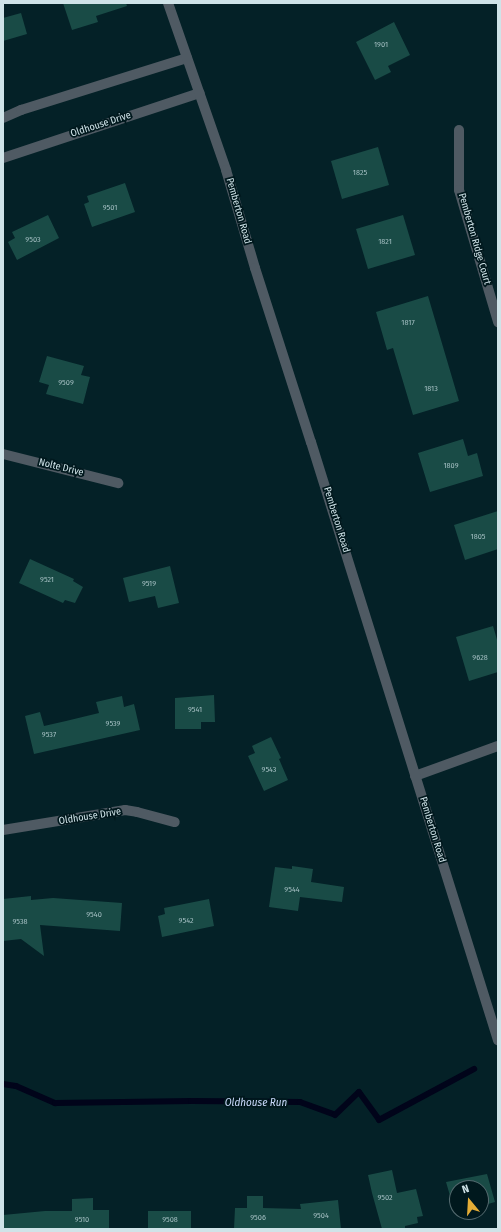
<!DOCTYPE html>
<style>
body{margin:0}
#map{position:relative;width:501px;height:1232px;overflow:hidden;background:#042127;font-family:"Fira Sans Condensed",sans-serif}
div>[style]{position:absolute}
.stream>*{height:6px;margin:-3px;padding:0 3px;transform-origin:3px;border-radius:3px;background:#01041a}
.building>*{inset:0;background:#194b46}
.minor>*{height:10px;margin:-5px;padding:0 5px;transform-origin:5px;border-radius:5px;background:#4f5a63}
.tertiary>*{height:10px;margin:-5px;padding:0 5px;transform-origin:5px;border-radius:5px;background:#4f5a63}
span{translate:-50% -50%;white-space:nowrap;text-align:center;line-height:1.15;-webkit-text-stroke:3.5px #00181d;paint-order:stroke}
.number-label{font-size:8px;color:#a2bdc0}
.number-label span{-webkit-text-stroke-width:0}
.street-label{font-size:10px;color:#cfe3e8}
.water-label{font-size:11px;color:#c7d7f9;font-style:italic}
.frame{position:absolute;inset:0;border:4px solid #cfe3e8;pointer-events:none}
.north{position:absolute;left:449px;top:1180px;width:40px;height:40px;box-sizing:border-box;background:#00181d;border:1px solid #53696e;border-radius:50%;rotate:342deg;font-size:11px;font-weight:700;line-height:16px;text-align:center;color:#cfe3e8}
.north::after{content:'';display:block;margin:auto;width:14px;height:18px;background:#e5ad36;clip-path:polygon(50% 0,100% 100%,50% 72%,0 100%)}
</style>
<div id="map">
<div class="stream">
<div style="left:3px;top:1084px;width:13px;rotate:9deg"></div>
<div style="left:16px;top:1086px;width:43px;rotate:23.6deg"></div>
<div style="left:55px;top:1103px;width:136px;rotate:-0.8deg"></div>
<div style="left:191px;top:1101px;width:109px;rotate:0.5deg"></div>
<div style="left:300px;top:1102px;width:37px;rotate:20deg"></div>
<div style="left:335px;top:1115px;width:33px;rotate:-44deg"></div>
<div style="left:359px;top:1092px;width:34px;rotate:54deg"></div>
<div style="left:379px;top:1120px;width:108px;rotate:-28.2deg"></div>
</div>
<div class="building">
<div style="clip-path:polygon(63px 3px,126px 3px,127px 6px,96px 16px,98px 22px,72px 30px)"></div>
<div style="clip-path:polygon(21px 13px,27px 34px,3px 41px,3px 18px)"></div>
<div style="clip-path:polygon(394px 22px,410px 55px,388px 66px,391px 72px,375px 80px,356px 42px)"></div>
<div style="clip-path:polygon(378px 147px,389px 185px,342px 199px,331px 161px)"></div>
<div style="clip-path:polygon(125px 183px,135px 212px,92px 227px,84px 204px,89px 202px,87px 196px)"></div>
<div style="clip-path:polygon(48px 215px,59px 238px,17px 260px,8px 242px,15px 238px,12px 232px)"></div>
<div style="clip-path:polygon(403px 215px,415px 255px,368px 269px,356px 229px)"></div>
<div style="clip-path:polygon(428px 296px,459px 401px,413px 415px,393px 348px,387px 350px,376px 312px)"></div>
<div style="clip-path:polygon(47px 356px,84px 366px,81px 375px,90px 377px,83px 404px,46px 394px,49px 385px,39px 382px)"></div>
<div style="clip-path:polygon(463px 439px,468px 456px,477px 453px,483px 476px,430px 492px,418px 453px)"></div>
<div style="clip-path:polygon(498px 511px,498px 549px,465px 560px,454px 525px)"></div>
<div style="clip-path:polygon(30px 559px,74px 579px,73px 581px,83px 587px,75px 603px,65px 600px,63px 603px,19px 583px)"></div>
<div style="clip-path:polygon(170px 566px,179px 603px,158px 608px,155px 596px,129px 602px,123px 578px)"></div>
<div style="clip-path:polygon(493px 626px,498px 643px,498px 672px,469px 681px,456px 637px)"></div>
<div style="clip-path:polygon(214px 695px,215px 722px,201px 722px,201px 729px,175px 729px,175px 698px)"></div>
<div style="clip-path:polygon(122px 696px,124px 707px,134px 704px,140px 730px,34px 754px,25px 716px,40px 712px,44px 726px,66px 721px,99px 713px,96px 702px)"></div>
<div style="clip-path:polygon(271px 737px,281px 758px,279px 759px,288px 780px,264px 791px,248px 756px,255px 753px,252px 746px)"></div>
<div style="clip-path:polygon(292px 866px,313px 869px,311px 882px,344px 887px,342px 902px,300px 897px,298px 911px,269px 907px,275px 867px,292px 869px)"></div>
<div style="clip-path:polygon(31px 896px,31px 900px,53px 898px,122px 903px,120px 931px,40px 925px,44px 956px,21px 939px,3px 941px,3px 899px)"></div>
<div style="clip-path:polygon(209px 899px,214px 926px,162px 937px,158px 916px,165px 914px,164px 908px)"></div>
<div style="clip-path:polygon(392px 1170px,397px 1193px,416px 1189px,423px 1216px,417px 1217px,418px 1223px,405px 1226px,405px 1229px,382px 1229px,372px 1193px,368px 1175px)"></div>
<div style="clip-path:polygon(487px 1174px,495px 1202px,481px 1206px,481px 1188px,457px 1188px,457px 1212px,459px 1212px,455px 1213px,446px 1182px)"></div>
<div style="clip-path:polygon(247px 1196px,263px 1196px,263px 1208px,301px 1209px,300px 1204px,338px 1200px,341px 1229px,234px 1229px,235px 1208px,247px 1208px)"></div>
<div style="clip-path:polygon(93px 1198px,93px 1210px,109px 1210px,109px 1229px,3px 1229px,3px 1215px,45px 1211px,72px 1211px,72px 1199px)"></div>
<div style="clip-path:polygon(148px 1211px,191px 1211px,191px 1229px,148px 1229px)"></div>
</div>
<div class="minor">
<div style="left:3px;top:118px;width:20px;rotate:-24deg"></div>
<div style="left:21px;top:110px;width:174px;rotate:-17.4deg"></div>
<div style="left:459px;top:130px;width:60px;rotate:90deg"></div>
<div style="left:459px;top:190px;width:138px;rotate:73.5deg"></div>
<div style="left:3px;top:158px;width:207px;rotate:-18.3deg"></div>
<div style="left:3px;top:454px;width:119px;rotate:14.2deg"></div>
<div style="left:415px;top:776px;width:88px;rotate:-19.9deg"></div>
<div style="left:3px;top:830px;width:124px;rotate:-9.3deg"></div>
<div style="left:125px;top:810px;width:12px;rotate:9deg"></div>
<div style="left:137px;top:812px;width:39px;rotate:15deg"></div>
</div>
<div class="tertiary">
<div style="left:168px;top:3px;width:177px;rotate:70.8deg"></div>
<div style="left:226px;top:170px;width:102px;rotate:73.5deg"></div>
<div style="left:255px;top:268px;width:183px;rotate:72.2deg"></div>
<div style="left:311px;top:442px;width:627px;rotate:72.64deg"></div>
</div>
<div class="number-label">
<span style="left:381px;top:45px">1901</span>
<span style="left:360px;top:173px">1825</span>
<span style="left:110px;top:208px">9501</span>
<span style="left:33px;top:240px">9503</span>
<span style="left:385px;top:242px">1821</span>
<span style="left:408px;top:323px">1817</span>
<span style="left:66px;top:383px">9509</span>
<span style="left:431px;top:389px">1813</span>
<span style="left:451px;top:466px">1809</span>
<span style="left:478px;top:537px">1805</span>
<span style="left:47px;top:580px">9521</span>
<span style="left:149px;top:584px">9519</span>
<span style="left:480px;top:658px">9628</span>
<span style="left:195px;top:710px">9541</span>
<span style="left:113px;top:724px">9539</span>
<span style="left:49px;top:735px">9537</span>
<span style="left:269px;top:770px">9543</span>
<span style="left:292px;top:890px">9544</span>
<span style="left:94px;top:915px">9540</span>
<span style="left:186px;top:921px">9542</span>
<span style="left:20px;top:922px">9538</span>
<span style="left:385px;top:1198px">9502</span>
<span style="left:321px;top:1216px">9504</span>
<span style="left:258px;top:1218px">9506</span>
<span style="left:82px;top:1220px">9510</span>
<span style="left:170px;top:1220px">9508</span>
</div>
<div class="street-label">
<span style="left:101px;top:125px;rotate:-18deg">Oldhouse Drive</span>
<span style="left:238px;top:211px;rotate:74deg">Pemberton Road</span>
<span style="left:474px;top:239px;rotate:74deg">Pemberton Ridge Court</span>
<span style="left:61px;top:468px;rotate:14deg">Nolte Drive</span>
<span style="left:336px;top:520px;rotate:73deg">Pemberton Road</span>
<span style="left:90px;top:817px;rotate:-9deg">Oldhouse Drive</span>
<span style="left:432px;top:830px;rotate:73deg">Pemberton Road</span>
</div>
<div class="water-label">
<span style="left:256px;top:1103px">Oldhouse Run</span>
</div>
<div class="frame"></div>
<div class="north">N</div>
</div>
